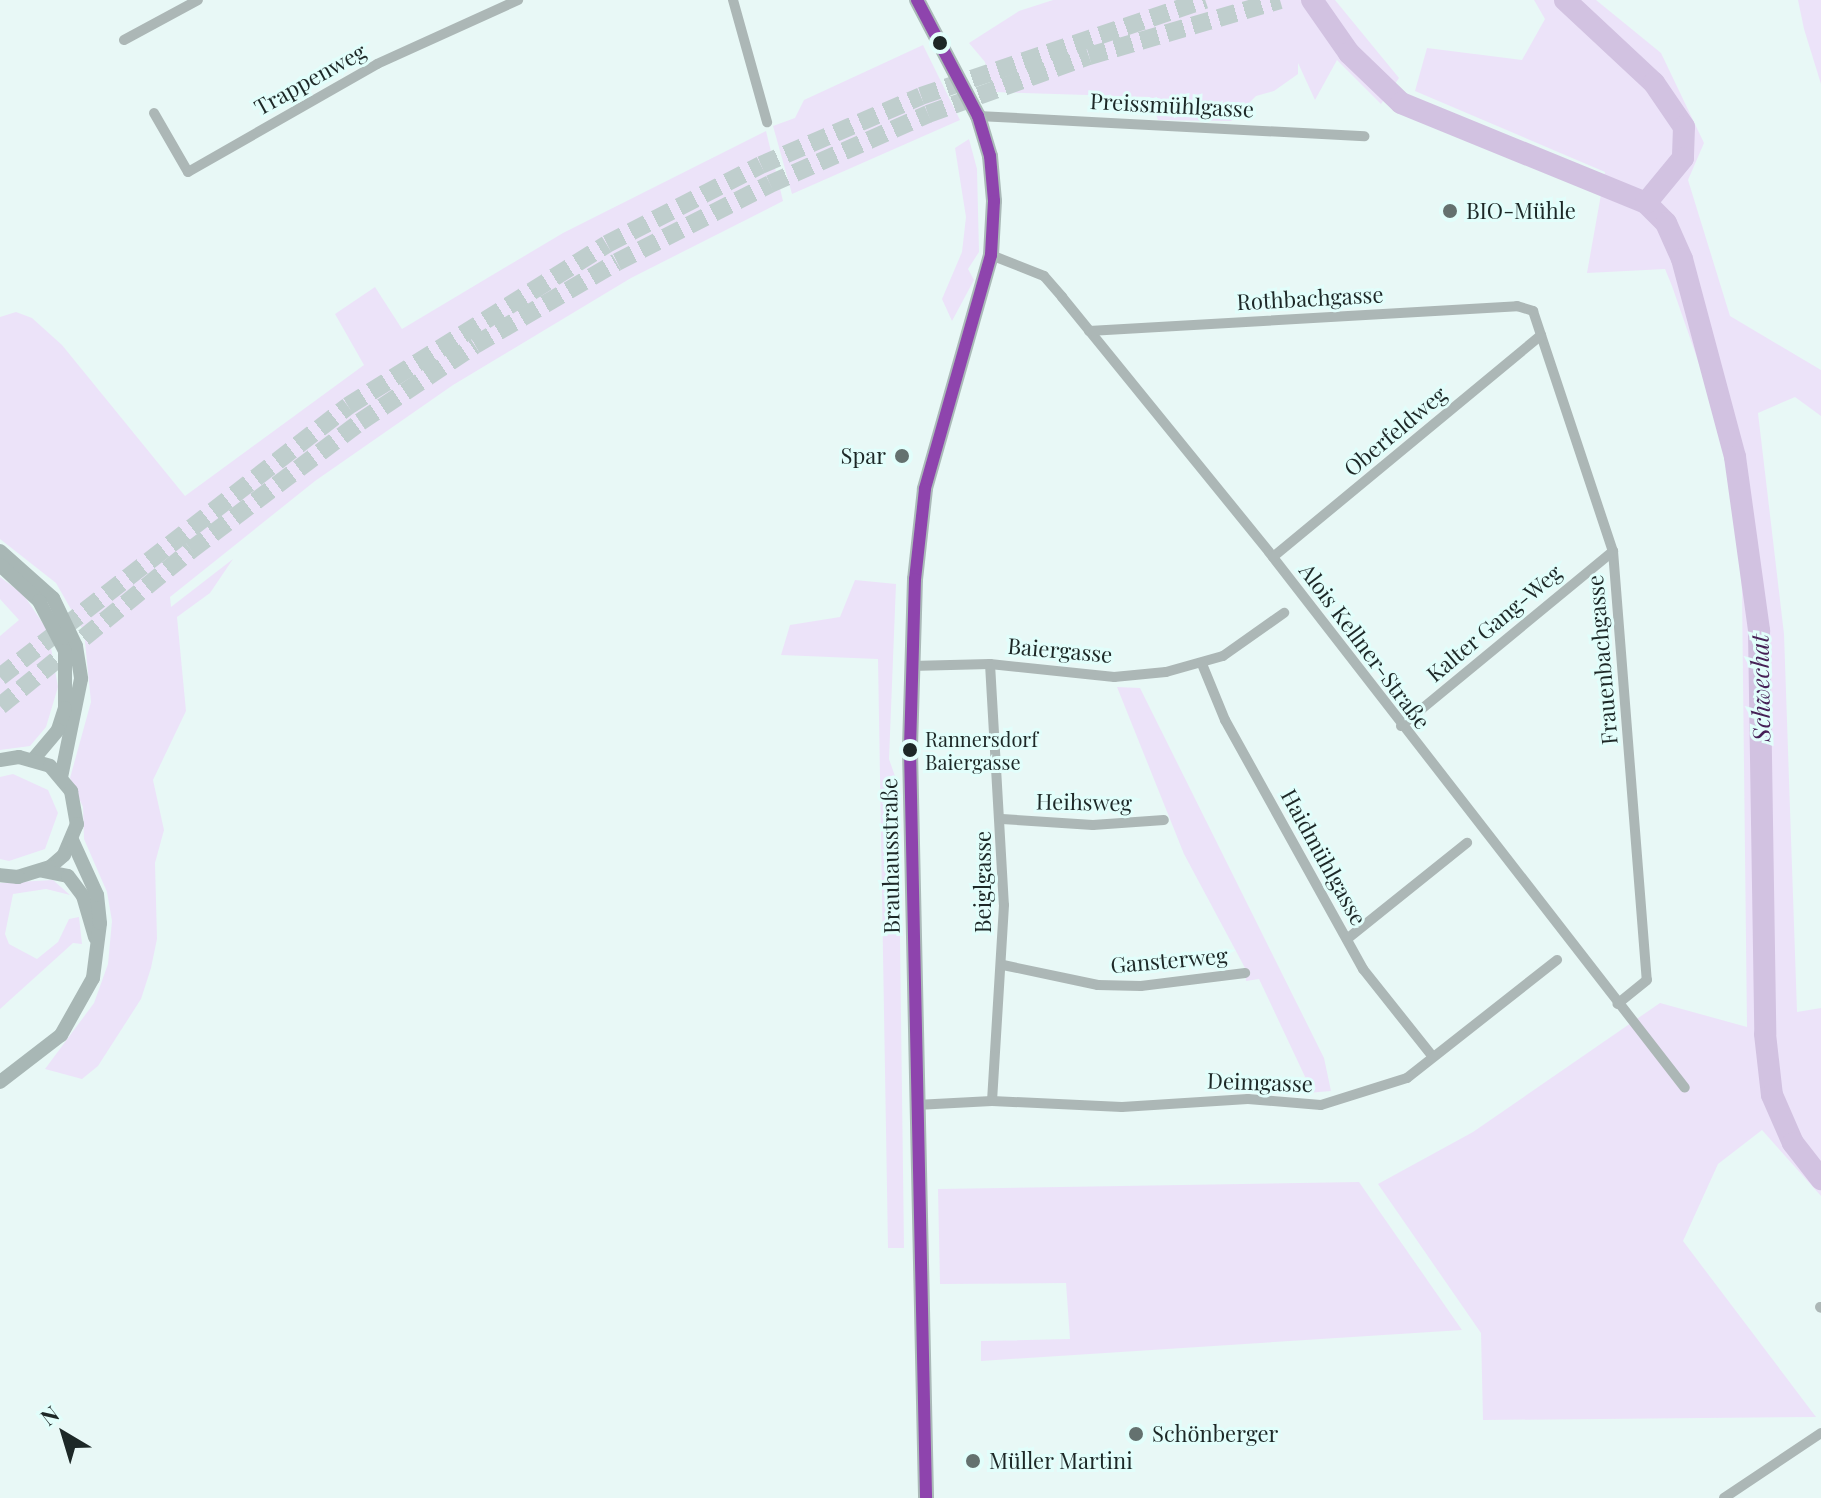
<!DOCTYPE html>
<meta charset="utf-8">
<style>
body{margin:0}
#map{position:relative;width:1821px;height:1498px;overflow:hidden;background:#e8f8f6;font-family:"Playfair Display",serif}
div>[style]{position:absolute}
.green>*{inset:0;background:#ece3f9}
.river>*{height:22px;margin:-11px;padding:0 11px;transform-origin:11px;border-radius:11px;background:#d2c2e1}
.motorway-tunnel>*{height:18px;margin-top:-9px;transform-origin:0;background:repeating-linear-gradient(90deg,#bfcecd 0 18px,transparent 0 27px)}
.minor>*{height:10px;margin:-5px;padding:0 5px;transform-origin:5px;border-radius:5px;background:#acb7b6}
.secondary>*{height:14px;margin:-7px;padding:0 7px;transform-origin:7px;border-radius:7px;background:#a8b7b5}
.primary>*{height:16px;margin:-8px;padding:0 8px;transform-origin:8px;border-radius:8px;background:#abbab8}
.bus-1>*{height:12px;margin:-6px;padding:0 6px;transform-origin:6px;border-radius:6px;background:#8e44ad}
.dots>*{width:22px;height:22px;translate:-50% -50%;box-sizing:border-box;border:4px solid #e2fefb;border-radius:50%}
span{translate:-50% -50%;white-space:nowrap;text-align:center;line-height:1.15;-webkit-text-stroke:6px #e2fefb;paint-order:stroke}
.bus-label{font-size:20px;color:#1d2827}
.left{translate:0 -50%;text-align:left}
.street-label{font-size:22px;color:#1d2827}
.poi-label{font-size:22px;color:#1d2827}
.right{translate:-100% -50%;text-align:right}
.water-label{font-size:24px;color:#462056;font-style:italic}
.north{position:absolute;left:24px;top:1394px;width:80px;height:80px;-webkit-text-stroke:6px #e2fefb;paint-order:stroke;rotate:322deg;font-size:22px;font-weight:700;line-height:32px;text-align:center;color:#1d2827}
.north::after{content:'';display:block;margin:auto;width:28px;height:36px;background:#1d2827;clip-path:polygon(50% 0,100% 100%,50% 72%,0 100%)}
</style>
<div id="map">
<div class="green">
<div style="clip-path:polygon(1053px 0,1335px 0,1399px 78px,1381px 104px,1337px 60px,1315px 100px,1298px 63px,1298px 74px,1274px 91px,1256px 96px,1231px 121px,1158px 120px,1150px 97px,993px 92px,985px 62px,969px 43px,1019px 11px)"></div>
<div style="clip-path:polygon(1534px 0,1596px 0,1661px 53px,1704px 143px,1688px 180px,1730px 316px,1821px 370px,1821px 416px,1795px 397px,1758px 413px,1784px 634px,1797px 1012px,1821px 1008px,1821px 1196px,1762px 1130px,1718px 1164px,1683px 1241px,1816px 1417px,1483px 1420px,1481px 1333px,1378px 1184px,1473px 1132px,1660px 1003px,1747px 1027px,1742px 591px,1733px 486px,1714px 407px,1672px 286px,1665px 269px,1587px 273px,1605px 172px,1415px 91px,1427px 48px,1522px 60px,1545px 19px)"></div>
<div style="clip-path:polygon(1798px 0,1821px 0,1821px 84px,1804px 29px)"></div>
<div style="clip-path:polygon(923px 45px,960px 120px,792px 194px,773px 126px,795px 118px,804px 100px)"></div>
<div style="clip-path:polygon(766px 131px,783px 201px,631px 278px,453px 385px,315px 481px,170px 597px,171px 607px,233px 559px,210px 593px,177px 617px,186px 711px,153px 780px,164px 830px,155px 863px,157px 939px,151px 968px,141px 999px,98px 1066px,82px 1079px,45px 1069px,94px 1003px,108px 964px,112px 921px,107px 892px,84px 839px,83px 807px,70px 778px,91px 702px,84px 632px,56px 583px,0 539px,0 317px,16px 312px,32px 318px,62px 345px,185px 496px,364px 365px,335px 314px,375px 287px,402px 329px,563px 233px)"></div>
<div style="clip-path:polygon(969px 139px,977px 169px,979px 252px,968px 269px,974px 280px,952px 321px,942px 299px,962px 252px,966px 217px,955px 148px)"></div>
<div style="clip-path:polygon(0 577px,23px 594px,48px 631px,58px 687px,46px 727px,30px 746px,0 750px,0 636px,19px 620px,0 599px)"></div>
<div style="clip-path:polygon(855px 580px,896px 584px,889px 759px,898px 785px,904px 1248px,888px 1248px,878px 659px,781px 655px,790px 625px,840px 617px)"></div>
<div style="clip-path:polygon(1117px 687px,1140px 688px,1324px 1058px,1331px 1091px,1307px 1093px,1308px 1083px,1259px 979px,1246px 981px,1245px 968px,1184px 854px)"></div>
<div style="clip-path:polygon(13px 774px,48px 790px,58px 813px,45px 849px,9px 861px,0 859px,0 777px)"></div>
<div style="clip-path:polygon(53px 880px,70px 895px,46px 889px,13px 894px,5px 934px,9px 944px,37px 959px,58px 942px,69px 919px,79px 917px,82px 944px,73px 943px,0 1009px,0 883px)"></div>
<div style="clip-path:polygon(1359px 1182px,1462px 1330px,981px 1361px,981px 1341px,1070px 1339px,1066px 1283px,940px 1284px,938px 1189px)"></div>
</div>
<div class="river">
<div style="left:1312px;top:0;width:65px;rotate:55.1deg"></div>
<div style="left:1349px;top:53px;width:72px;rotate:43.9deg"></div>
<div style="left:1401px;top:103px;width:265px;rotate:22.2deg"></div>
<div style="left:1646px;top:203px;width:28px;rotate:45deg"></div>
<div style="left:1666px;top:223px;width:39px;rotate:66deg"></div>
<div style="left:1682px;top:259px;width:205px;rotate:75deg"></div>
<div style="left:1735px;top:457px;width:176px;rotate:82.1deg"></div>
<div style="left:1759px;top:631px;width:403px;rotate:89.1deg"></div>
<div style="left:1765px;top:1034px;width:61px;rotate:83.5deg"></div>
<div style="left:1772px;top:1095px;width:52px;rotate:66.4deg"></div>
<div style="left:1793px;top:1143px;width:46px;rotate:52.1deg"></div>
<div style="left:1565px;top:0;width:122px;rotate:43deg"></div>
<div style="left:1654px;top:83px;width:53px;rotate:55.7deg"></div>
<div style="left:1684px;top:127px;width:31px;rotate:92deg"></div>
<div style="left:1683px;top:158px;width:58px;rotate:129.4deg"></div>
</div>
<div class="motorway-tunnel">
<div style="left:0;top:677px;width:441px;rotate:-37.9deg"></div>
<div style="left:348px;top:406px;width:305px;rotate:-32deg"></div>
<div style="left:607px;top:244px;width:173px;rotate:-27.2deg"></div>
<div style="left:761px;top:165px;width:174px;rotate:-23.3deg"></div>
<div style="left:921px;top:96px;width:300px;rotate:-18.7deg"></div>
<div style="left:0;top:706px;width:247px;rotate:-39.2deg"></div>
<div style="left:191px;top:550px;width:212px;rotate:-37.1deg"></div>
<div style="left:360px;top:422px;width:138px;rotate:-33.8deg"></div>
<div style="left:475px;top:345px;width:164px;rotate:-30.3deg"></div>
<div style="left:617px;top:262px;width:172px;rotate:-27deg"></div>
<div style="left:770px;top:184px;width:173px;rotate:-23.9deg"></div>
<div style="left:928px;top:114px;width:171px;rotate:-19.8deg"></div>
<div style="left:1089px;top:56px;width:199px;rotate:-16.3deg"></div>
</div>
<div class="minor">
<div style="left:733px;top:0;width:127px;rotate:74.4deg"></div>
<div style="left:124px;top:40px;width:84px;rotate:-28.4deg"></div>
<div style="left:154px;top:113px;width:68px;rotate:60deg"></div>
<div style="left:188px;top:172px;width:218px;rotate:-29.7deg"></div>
<div style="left:377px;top:64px;width:155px;rotate:-24.4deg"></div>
<div style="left:978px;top:116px;width:387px;rotate:3deg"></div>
<div style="left:991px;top:255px;width:57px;rotate:21.6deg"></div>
<div style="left:1044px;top:276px;width:28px;rotate:49deg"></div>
<div style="left:1062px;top:297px;width:328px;rotate:50.9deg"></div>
<div style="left:1269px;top:552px;width:678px;rotate:52.18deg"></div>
<div style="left:1089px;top:331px;width:429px;rotate:-3.3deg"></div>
<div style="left:1517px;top:306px;width:17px;rotate:17deg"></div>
<div style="left:1533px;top:311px;width:253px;rotate:71.6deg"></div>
<div style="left:1613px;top:551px;width:430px;rotate:85.5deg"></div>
<div style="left:1647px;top:980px;width:38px;rotate:141deg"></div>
<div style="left:1273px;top:557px;width:348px;rotate:-39.6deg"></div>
<div style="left:990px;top:664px;width:241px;rotate:86.7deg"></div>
<div style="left:1004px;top:905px;width:196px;rotate:93.5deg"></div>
<div style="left:1202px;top:664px;width:61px;rotate:67.7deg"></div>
<div style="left:1225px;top:720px;width:285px;rotate:61deg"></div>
<div style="left:1363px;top:969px;width:112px;rotate:51.5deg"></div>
<div style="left:911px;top:666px;width:79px;rotate:-1.5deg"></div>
<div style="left:990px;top:664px;width:125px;rotate:6deg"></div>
<div style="left:1114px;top:677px;width:52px;rotate:-5.5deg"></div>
<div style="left:1166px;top:672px;width:59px;rotate:-15.7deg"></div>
<div style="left:1223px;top:656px;width:75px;rotate:-35.2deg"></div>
<div style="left:1401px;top:726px;width:275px;rotate:-39.5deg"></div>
<div style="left:1002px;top:819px;width:91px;rotate:3.8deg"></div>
<div style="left:1093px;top:825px;width:71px;rotate:-4deg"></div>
<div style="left:1347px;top:939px;width:154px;rotate:-38.7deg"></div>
<div style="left:1003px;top:965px;width:97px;rotate:11.9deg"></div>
<div style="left:1098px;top:985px;width:43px;rotate:1.3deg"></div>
<div style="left:1141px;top:986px;width:105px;rotate:-7.1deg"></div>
<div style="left:916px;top:1105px;width:76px;rotate:-3deg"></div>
<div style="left:992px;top:1101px;width:130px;rotate:2.6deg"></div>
<div style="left:1122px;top:1107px;width:126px;rotate:-3.6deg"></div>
<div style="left:1248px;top:1099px;width:73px;rotate:4.7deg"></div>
<div style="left:1321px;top:1105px;width:90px;rotate:-17.4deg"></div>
<div style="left:1407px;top:1078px;width:191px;rotate:-38.2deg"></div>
<div style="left:1820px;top:1307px;width:1px;rotate:45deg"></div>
<div style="left:1724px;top:1498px;width:117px;rotate:-33.8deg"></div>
</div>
<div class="secondary">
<div style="left:0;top:551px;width:71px;rotate:41.6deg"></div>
<div style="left:53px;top:598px;width:53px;rotate:64.4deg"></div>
<div style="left:76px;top:646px;width:33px;rotate:81deg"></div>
<div style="left:81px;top:679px;width:100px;rotate:101.5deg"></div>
<div style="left:0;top:565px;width:53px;rotate:42.7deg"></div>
<div style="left:39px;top:601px;width:56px;rotate:62.5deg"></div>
<div style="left:65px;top:651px;width:57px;rotate:90deg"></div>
<div style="left:65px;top:708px;width:23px;rotate:108deg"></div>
<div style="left:58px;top:730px;width:38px;rotate:130deg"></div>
<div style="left:0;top:760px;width:19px;rotate:-9deg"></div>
<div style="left:19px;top:757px;width:32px;rotate:16deg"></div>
<div style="left:50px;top:766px;width:33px;rotate:50deg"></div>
<div style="left:71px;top:791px;width:34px;rotate:80deg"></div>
<div style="left:77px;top:824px;width:34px;rotate:113deg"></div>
<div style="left:64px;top:855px;width:18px;rotate:139deg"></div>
<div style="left:50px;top:867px;width:34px;rotate:163deg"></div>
<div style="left:18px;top:877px;width:18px;rotate:-174deg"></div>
<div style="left:43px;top:871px;width:25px;rotate:11deg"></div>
<div style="left:68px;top:876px;width:25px;rotate:53deg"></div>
<div style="left:83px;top:896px;width:43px;rotate:73.7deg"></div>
<div style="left:0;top:1082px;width:77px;rotate:-37.6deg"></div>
<div style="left:61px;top:1035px;width:65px;rotate:-60.7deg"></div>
<div style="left:93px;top:978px;width:55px;rotate:-82.7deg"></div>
<div style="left:100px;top:923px;width:28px;rotate:-96deg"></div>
<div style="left:97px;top:895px;width:60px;rotate:-114.4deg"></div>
</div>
<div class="primary">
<div style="left:917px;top:0;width:131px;rotate:62.3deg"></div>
<div style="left:978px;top:116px;width:42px;rotate:73.3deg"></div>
<div style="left:990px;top:156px;width:45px;rotate:84.9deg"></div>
<div style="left:994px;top:201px;width:54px;rotate:93.2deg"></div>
<div style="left:991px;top:255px;width:243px;rotate:105.8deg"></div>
<div style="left:925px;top:489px;width:91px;rotate:96.3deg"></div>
<div style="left:915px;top:579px;width:171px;rotate:91.7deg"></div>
<div style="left:910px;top:750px;width:748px;rotate:88.77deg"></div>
</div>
<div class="bus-1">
<div style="left:917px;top:0;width:131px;rotate:62.3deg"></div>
<div style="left:978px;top:116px;width:42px;rotate:73.3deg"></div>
<div style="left:990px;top:156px;width:45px;rotate:84.9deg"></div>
<div style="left:994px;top:201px;width:54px;rotate:93.2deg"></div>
<div style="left:991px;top:255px;width:243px;rotate:105.8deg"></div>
<div style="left:925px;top:489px;width:91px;rotate:96.3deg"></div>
<div style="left:915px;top:579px;width:171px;rotate:91.7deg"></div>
<div style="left:910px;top:750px;width:748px;rotate:88.77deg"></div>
</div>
<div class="dots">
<div style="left:940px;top:43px;background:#1d2827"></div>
<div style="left:1450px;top:211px;background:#64716f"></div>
<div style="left:902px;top:456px;background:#64716f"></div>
<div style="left:910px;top:750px;background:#1d2827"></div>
<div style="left:1136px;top:1434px;background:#64716f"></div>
<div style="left:973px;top:1461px;background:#64716f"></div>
</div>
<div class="bus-label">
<span class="left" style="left:925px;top:750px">Rannersdorf<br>Baiergasse</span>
</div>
<div class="street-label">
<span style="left:310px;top:79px;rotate:-29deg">Trappenweg</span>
<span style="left:1172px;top:105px;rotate:3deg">Preissmühlgasse</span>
<span style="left:1310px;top:298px;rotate:-3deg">Rothbachgasse</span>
<span style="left:1395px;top:431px;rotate:-40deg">Oberfeldweg</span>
<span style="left:1494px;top:623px;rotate:-40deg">Kalter Gang-Weg</span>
<span style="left:1365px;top:646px;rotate:53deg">Alois Kellner-Straße</span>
<span style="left:1060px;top:650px;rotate:5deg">Baiergasse</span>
<span style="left:1602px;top:660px;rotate:-95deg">Frauenbachgasse</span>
<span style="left:1084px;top:802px;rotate:1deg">Heihsweg</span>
<span style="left:890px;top:856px;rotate:-91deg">Brauhausstraße</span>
<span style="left:1324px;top:857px;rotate:61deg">Haidmühlgasse</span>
<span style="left:983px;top:882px;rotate:-90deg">Beiglgasse</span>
<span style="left:1169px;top:960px;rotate:-5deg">Gansterweg</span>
<span style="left:1260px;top:1082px;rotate:2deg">Deimgasse</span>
</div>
<div class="poi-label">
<span class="left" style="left:1466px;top:211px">BIO-Mühle</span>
<span class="right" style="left:886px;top:456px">Spar</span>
<span class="left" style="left:1152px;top:1434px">Schönberger</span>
<span class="left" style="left:989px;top:1461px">Müller Martini</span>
</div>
<div class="water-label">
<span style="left:1760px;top:688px;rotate:-91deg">Schwechat</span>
</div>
<div class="north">N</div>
</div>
